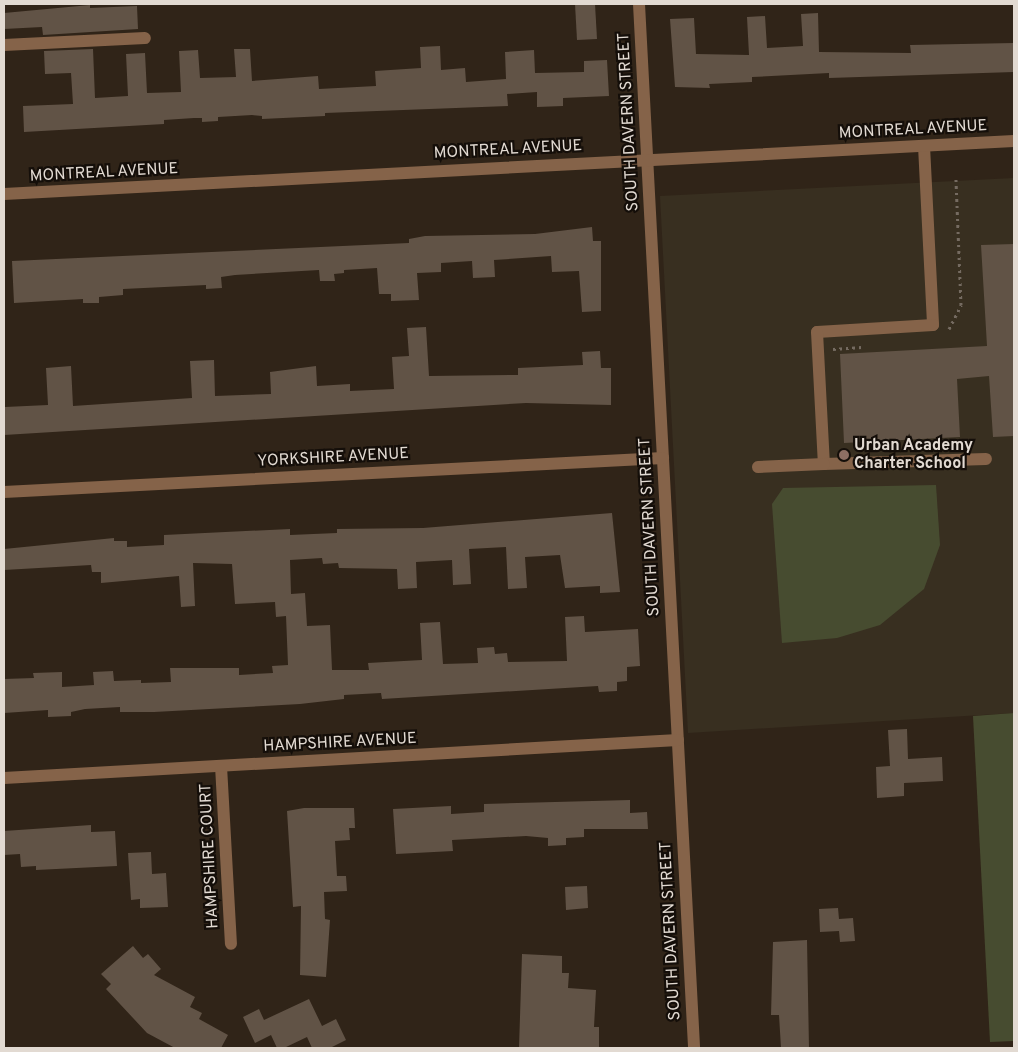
<!DOCTYPE html>
<style>
body{margin:0}
#map{position:relative;width:1018px;height:1052px;overflow:hidden;background:#302418;font-family:Overpass,sans-serif}
div>[style]{position:absolute}
.education>*{inset:0;background:#382f20}
.green>*{inset:0;background:#474c30}
.building>*{inset:0;background:#615346}
.path>*{height:3px;margin-top:-1.5px;transform-origin:0;background:repeating-linear-gradient(90deg,#756b61 0 2.5px,transparent 0 6.5px)}
.minor>*{height:12px;margin:-6px;padding:0 6px;transform-origin:6px;border-radius:6px;background:#856349}
.dots>*{width:14px;height:14px;translate:-50% -50%;box-sizing:border-box;border:2px solid #140e09;border-radius:50%}
span{translate:-50% -50%;white-space:nowrap;text-align:center;line-height:1.15;-webkit-text-stroke:4.5px #140e09;paint-order:stroke}
.street-label{font-size:16px;color:#e2dad2}
.poi-label{font-size:16px;color:#e2dad2;font-weight:700}
.left{translate:0 -50%;text-align:left}
.frame{position:absolute;inset:0;border:5px solid #e2dad2;pointer-events:none}
</style>
<div id="map">
<div class="education">
<div style="clip-path:polygon(1014px 178px,1014px 713px,688px 733px,660px 196px)"></div>
</div>
<div class="green">
<div style="clip-path:polygon(936px 485px,940px 545px,924px 589px,880px 625px,837px 638px,782px 643px,772px 504px,783px 488px)"></div>
<div style="clip-path:polygon(1014px 713px,1014px 1041px,990px 1042px,973px 716px)"></div>
</div>
<div class="building">
<div style="clip-path:polygon(575px 4px,595px 4px,597px 39px,577px 40px)"></div>
<div style="clip-path:polygon(90px 5px,90px 8px,137px 6px,138px 29px,43px 35px,42px 27px,4px 29px,4px 13px)"></div>
<div style="clip-path:polygon(818px 13px,819px 52px,911px 53px,910px 45px,1014px 43px,1014px 72px,829px 78px,829px 73px,752px 77px,752px 82px,709px 84px,710px 88px,675px 87px,670px 19px,694px 18px,696px 54px,749px 55px,747px 17px,765px 16px,767px 48px,803px 46px,801px 14px)"></div>
<div style="clip-path:polygon(440px 46px,441px 70px,465px 68px,466px 82px,506px 79px,505px 52px,534px 50px,535px 73px,584px 72px,584px 61px,607px 60px,609px 96px,563px 98px,563px 106px,537px 107px,537px 92px,507px 94px,508px 106px,325px 113px,325px 116px,262px 119px,262px 116px,252px 115px,218px 117px,218px 121px,202px 122px,202px 118px,194px 118px,164px 120px,164px 124px,24px 132px,23px 106px,73px 104px,71px 73px,45px 74px,44px 51px,93px 49px,95px 98px,128px 96px,126px 54px,145px 53px,147px 93px,181px 92px,179px 51px,198px 50px,200px 78px,236px 77px,234px 49px,250px 49px,252px 81px,318px 76px,319px 89px,376px 86px,375px 71px,421px 68px,420px 47px)"></div>
<div style="clip-path:polygon(592px 227px,593px 241px,601px 241px,601px 311px,582px 312px,579px 271px,552px 272px,551px 256px,494px 260px,495px 277px,473px 278px,472px 261px,441px 263px,441px 272px,417px 273px,419px 300px,391px 301px,391px 294px,379px 294px,377px 268px,344px 270px,344px 273px,334px 274px,335px 281px,320px 281px,319px 270px,235px 275px,221px 277px,222px 288px,206px 289px,206px 285px,123px 289px,123px 295px,99px 297px,99px 303px,83px 303px,83px 299px,14px 303px,12px 261px,409px 243px,409px 239px,425px 236px,535px 234px)"></div>
<div style="clip-path:polygon(1014px 244px,1014px 436px,993px 437px,989px 376px,957px 379px,960px 437px,844px 443px,840px 354px,987px 346px,981px 245px)"></div>
<div style="clip-path:polygon(426px 327px,429px 376px,518px 375px,518px 368px,583px 365px,582px 352px,600px 351px,601px 368px,611px 368px,611px 405px,526px 403px,4px 435px,5px 407px,48px 405px,46px 368px,71px 366px,73px 406px,192px 398px,190px 361px,214px 360px,215px 396px,271px 394px,270px 372px,316px 366px,317px 386px,350px 384px,350px 391px,394px 389px,392px 357px,409px 356px,407px 328px)"></div>
<div style="clip-path:polygon(612px 513px,620px 592px,600px 593px,600px 586px,565px 588px,560px 555px,525px 557px,527px 588px,508px 589px,506px 547px,469px 549px,471px 584px,453px 585px,452px 560px,416px 562px,417px 588px,398px 589px,397px 569px,339px 568px,338px 563px,323px 564px,322px 558px,290px 560px,291px 594px,305px 593px,307px 626px,330px 625px,332px 670px,369px 670px,368px 663px,422px 660px,420px 623px,440px 622px,443px 664px,478px 663px,477px 648px,494px 647px,495px 654px,507px 653px,508px 662px,567px 661px,565px 617px,584px 616px,585px 632px,638px 629px,640px 666px,627px 667px,627px 681px,617px 682px,617px 691px,599px 692px,598px 686px,382px 699px,381px 693px,344px 695px,344px 699px,300px 704px,154px 712px,120px 712px,120px 707px,85px 709px,71px 712px,71px 716px,48px 717px,48px 710px,4px 713px,4px 679px,34px 678px,33px 673px,62px 672px,62px 687px,94px 685px,93px 672px,113px 671px,114px 681px,141px 680px,141px 683px,171px 682px,170px 668px,239px 668px,239px 675px,273px 673px,272px 666px,288px 665px,286px 616px,276px 617px,275px 602px,235px 604px,232px 564px,193px 563px,195px 606px,181px 607px,179px 576px,101px 583px,101px 572px,92px 572px,91px 565px,4px 570px,4px 549px,114px 538px,114px 541px,127px 541px,127px 547px,164px 545px,164px 535px,290px 529px,290px 535px,337px 533px,337px 529px,423px 528px)"></div>
<div style="clip-path:polygon(907px 729px,908px 759px,942px 757px,943px 781px,904px 783px,904px 796px,877px 798px,876px 767px,890px 766px,888px 730px)"></div>
<div style="clip-path:polygon(630px 800px,630px 813px,647px 812px,648px 829px,584px 829px,584px 837px,566px 838px,566px 845px,548px 846px,548px 838px,526px 836px,452px 840px,453px 851px,396px 854px,393px 809px,451px 806px,451px 814px,484px 812px,484px 804px)"></div>
<div style="clip-path:polygon(304px 808px,354px 808px,355px 828px,349px 828px,350px 840px,335px 841px,337px 876px,346px 876px,347px 891px,324px 892px,325px 919px,330px 920px,326px 977px,300px 975px,301px 906px,293px 907px,287px 811px)"></div>
<div style="clip-path:polygon(91px 825px,91px 832px,115px 831px,117px 866px,36px 870px,36px 866px,21px 867px,20px 854px,4px 855px,4px 831px)"></div>
<div style="clip-path:polygon(151px 852px,152px 874px,166px 873px,168px 907px,140px 908px,140px 899px,131px 900px,128px 853px)"></div>
<div style="clip-path:polygon(587px 886px,588px 908px,566px 910px,565px 887px)"></div>
<div style="clip-path:polygon(838px 908px,839px 919px,853px 918px,855px 941px,840px 942px,839px 931px,820px 932px,819px 909px)"></div>
<div style="clip-path:polygon(807px 940px,809px 1048px,781px 1048px,779px 1015px,771px 1015px,773px 942px)"></div>
<div style="clip-path:polygon(133px 946px,143px 958px,148px 954px,161px 969px,154px 975px,195px 997px,190px 1007px,202px 1013px,199px 1019px,228px 1035px,221px 1048px,175px 1048px,147px 1033px,106px 989px,111px 984px,101px 974px)"></div>
<div style="clip-path:polygon(522px 954px,562px 956px,562px 973px,569px 973px,568px 988px,596px 990px,594px 1027px,599px 1027px,599px 1047px,519px 1048px)"></div>
<div style="clip-path:polygon(309px 999px,322px 1026px,336px 1019px,346px 1040px,330px 1048px,312px 1048px,307px 1037px,284px 1048px,277px 1048px,271px 1035px,255px 1043px,243px 1017px,259px 1009px,264px 1020px)"></div>
</div>
<div class="path">
<div style="left:949px;top:329px;width:27px;rotate:-63deg"></div>
<div style="left:961px;top:305px;width:127px;rotate:-92.3deg"></div>
<div style="left:833px;top:349px;width:29px;rotate:-4deg"></div>
</div>
<div class="minor">
<div style="left:639px;top:4px;width:1045px;rotate:86.98deg"></div>
<div style="left:4px;top:45px;width:141px;rotate:-2.8deg"></div>
<div style="left:924px;top:146px;width:179px;rotate:87.1deg"></div>
<div style="left:933px;top:325px;width:116px;rotate:176.5deg"></div>
<div style="left:817px;top:332px;width:132px;rotate:87deg"></div>
<div style="left:824px;top:464px;width:162px;rotate:-1.8deg"></div>
<div style="left:4px;top:194px;width:1011px;rotate:-3deg"></div>
<div style="left:758px;top:467px;width:66px;rotate:-2.6deg"></div>
<div style="left:4px;top:492px;width:660px;rotate:-2.95deg"></div>
<div style="left:221px;top:766px;width:178px;rotate:86.8deg"></div>
<div style="left:4px;top:778px;width:675px;rotate:-3.23deg"></div>
</div>
<div class="dots">
<div style="left:844px;top:455px;background:#8d6e63"></div>
</div>
<div class="street-label">
<span style="left:629px;top:122px;rotate:-93deg">SOUTH DAVERN STREET</span>
<span style="left:913px;top:130px;rotate:-3deg">MONTREAL AVENUE</span>
<span style="left:508px;top:150px;rotate:-3deg">MONTREAL AVENUE</span>
<span style="left:104px;top:173px;rotate:-3deg">MONTREAL AVENUE</span>
<span style="left:333px;top:458px;rotate:-3deg">YORKSHIRE AVENUE</span>
<span style="left:650px;top:527px;rotate:-93deg">SOUTH DAVERN STREET</span>
<span style="left:340px;top:743px;rotate:-3deg">HAMPSHIRE AVENUE</span>
<span style="left:210px;top:856px;rotate:-93deg">HAMPSHIRE COURT</span>
<span style="left:671px;top:931px;rotate:-93deg">SOUTH DAVERN STREET</span>
</div>
<div class="poi-label">
<span class="left" style="left:854px;top:455px">Urban Academy<br>Charter School</span>
</div>
<div class="frame"></div>
</div>
